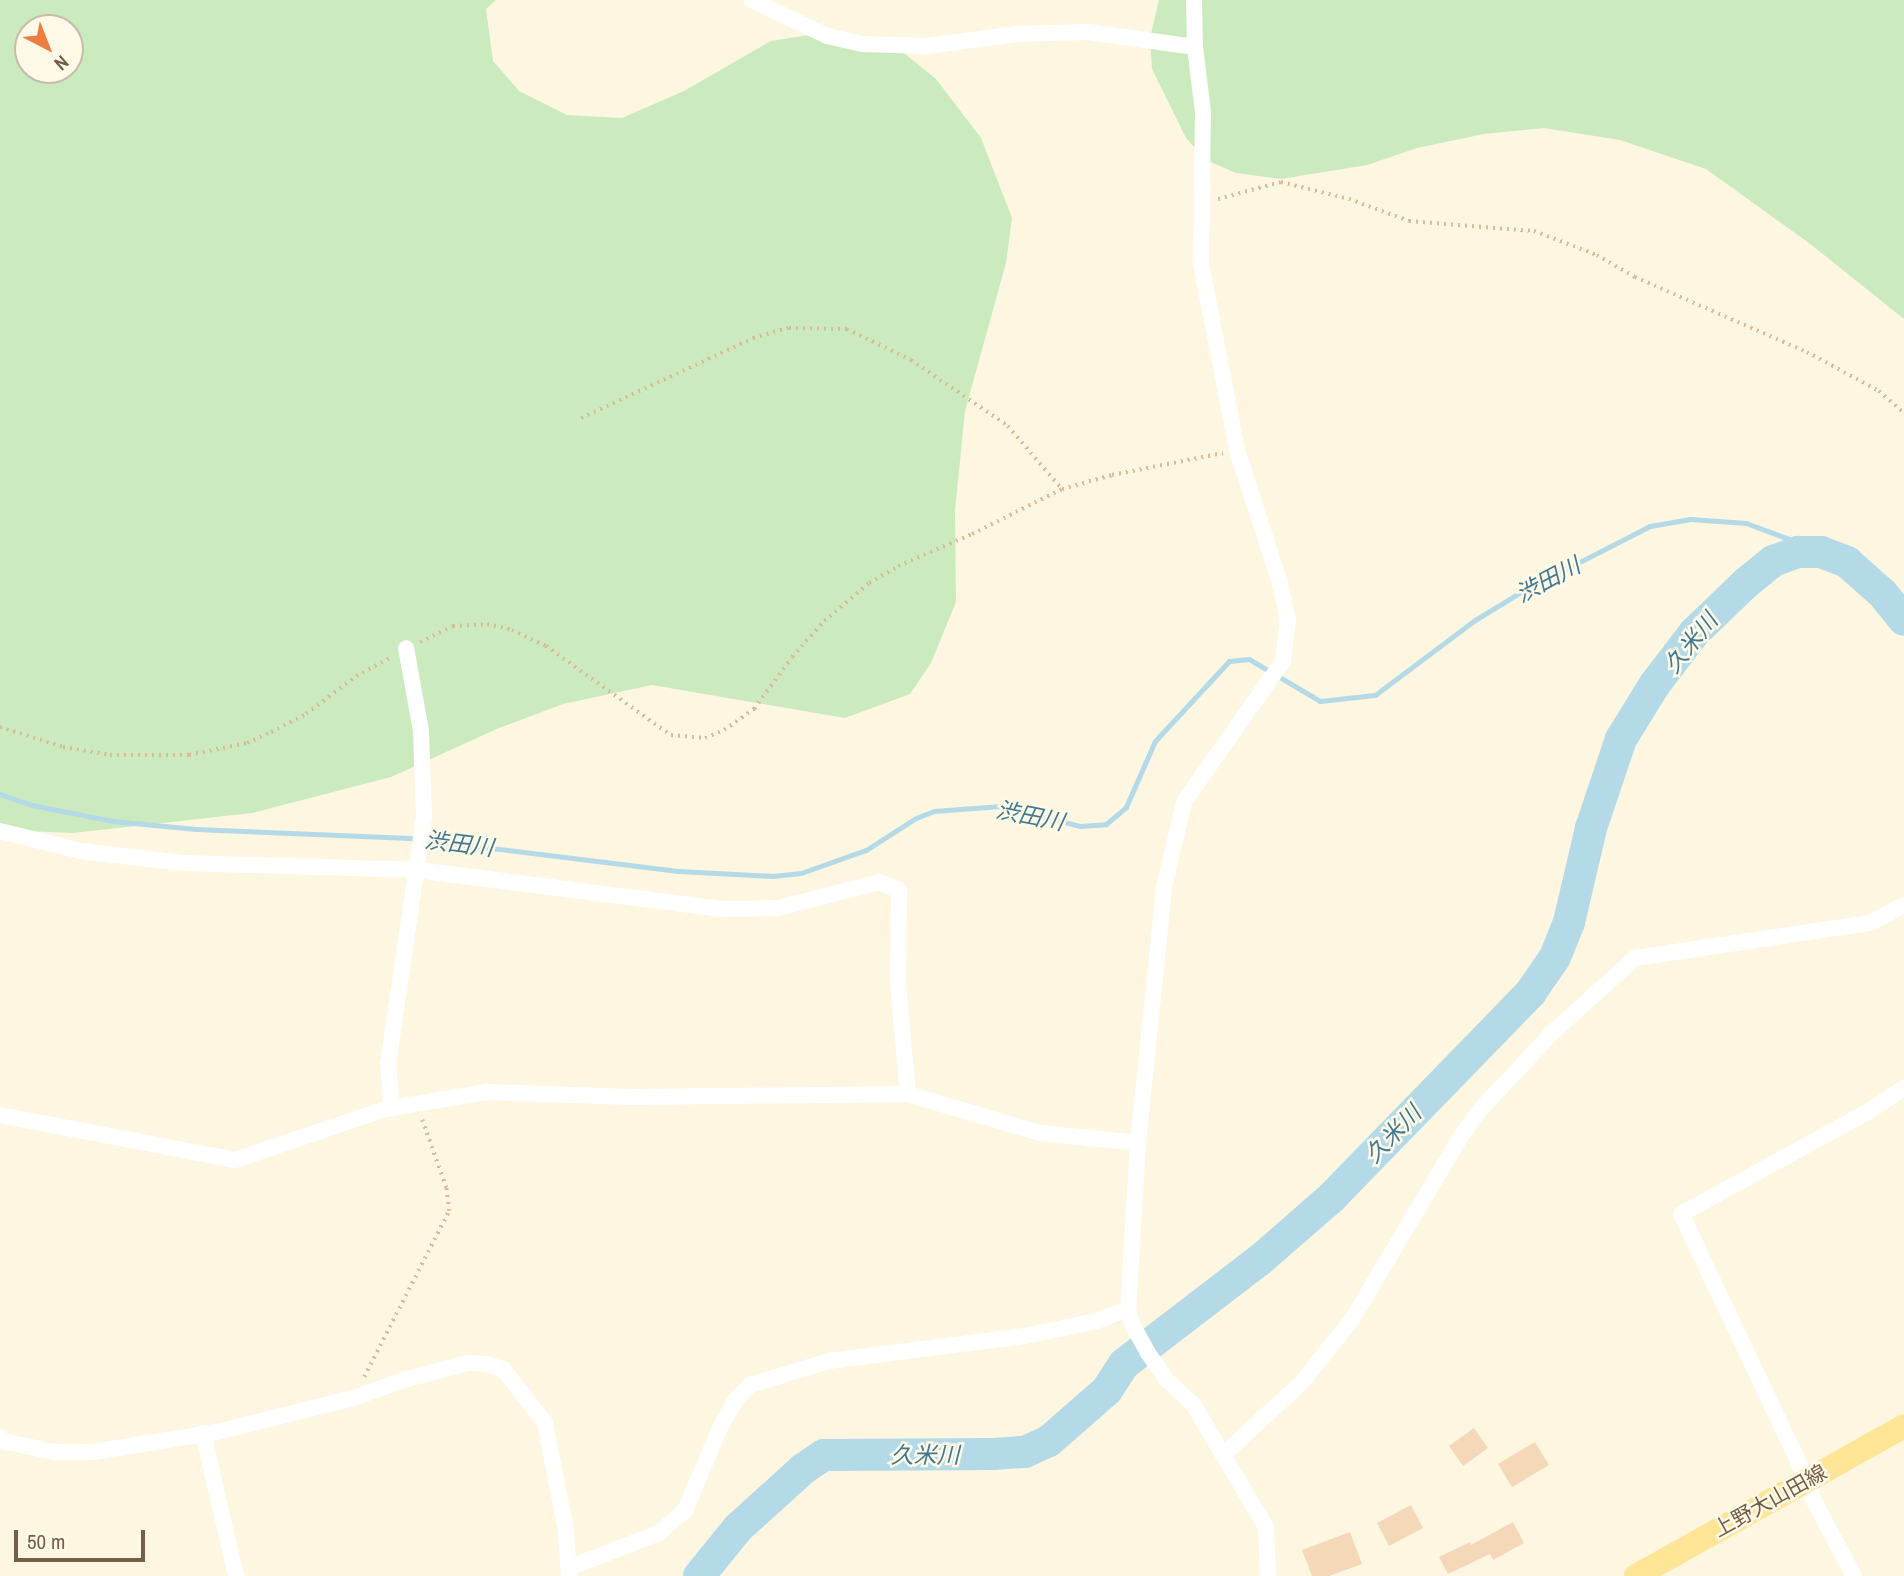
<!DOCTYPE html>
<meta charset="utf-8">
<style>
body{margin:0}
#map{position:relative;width:1904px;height:1576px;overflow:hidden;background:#fdf6e1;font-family:"Archivo Narrow","Noto Sans JP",sans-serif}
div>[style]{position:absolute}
.green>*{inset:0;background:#cbebbf}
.stream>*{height:5px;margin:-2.5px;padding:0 2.5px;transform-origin:2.5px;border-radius:2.5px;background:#b4d9e7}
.river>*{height:32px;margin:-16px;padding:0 16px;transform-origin:16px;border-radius:16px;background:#b4d9e7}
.building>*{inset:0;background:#f4d8b7}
.path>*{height:3.5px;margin-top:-1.75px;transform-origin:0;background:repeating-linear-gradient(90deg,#d9bb9a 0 2px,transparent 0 7px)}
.street>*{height:16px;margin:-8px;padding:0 8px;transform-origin:8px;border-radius:8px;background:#fff}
.primary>*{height:24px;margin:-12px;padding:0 12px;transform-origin:12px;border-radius:12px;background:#ffe696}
span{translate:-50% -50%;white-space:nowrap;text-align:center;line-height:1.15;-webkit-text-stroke:5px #fff9e8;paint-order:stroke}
.street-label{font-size:21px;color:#755e47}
.water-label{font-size:23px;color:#427992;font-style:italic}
.north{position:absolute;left:14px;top:14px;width:70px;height:70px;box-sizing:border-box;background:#fff9e8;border:2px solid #c8bba8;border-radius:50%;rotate:138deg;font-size:19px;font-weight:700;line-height:28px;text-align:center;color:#755e47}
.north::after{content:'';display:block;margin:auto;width:24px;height:32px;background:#ee7e3f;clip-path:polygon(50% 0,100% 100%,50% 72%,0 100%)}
.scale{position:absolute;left:14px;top:1530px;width:131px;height:32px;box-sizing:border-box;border:4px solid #755e47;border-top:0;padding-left:9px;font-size:21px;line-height:24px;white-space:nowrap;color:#755e47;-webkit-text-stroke:5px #fff9e8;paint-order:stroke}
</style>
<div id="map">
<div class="green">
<div style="clip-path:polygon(evenodd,0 0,496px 0,486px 9px,493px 61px,519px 91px,567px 115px,622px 118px,684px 91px,771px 41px,834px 31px,889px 41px,936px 79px,981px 138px,1012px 218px,1006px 263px,965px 411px,955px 511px,956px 602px,931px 663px,910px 694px,845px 718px,652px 685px,563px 704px,499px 728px,391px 777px,252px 813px,73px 833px,0 830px,0 0,28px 28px,70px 28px,70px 70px,28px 70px,28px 28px)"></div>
<div style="clip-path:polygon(1159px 0,1904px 0,1904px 319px,1809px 243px,1706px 169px,1620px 140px,1544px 128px,1484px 134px,1417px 148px,1367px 165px,1281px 179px,1236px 173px,1206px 160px,1186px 138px,1152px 69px,1150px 38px)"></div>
</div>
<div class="stream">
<div style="left:0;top:794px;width:34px;rotate:19deg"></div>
<div style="left:32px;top:805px;width:83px;rotate:11.2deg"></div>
<div style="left:113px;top:821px;width:83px;rotate:5.5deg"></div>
<div style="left:196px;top:829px;width:214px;rotate:2.4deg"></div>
<div style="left:410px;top:838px;width:270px;rotate:7deg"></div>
<div style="left:678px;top:871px;width:95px;rotate:3deg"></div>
<div style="left:773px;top:876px;width:28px;rotate:-6deg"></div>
<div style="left:801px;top:873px;width:69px;rotate:-19.5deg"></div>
<div style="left:866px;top:850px;width:59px;rotate:-32.6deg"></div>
<div style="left:916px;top:818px;width:19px;rotate:-21deg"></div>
<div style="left:934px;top:811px;width:67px;rotate:-4.3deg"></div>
<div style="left:1001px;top:806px;width:81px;rotate:14.2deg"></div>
<div style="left:1080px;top:826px;width:26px;rotate:-4deg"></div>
<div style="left:1106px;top:824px;width:26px;rotate:-40deg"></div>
<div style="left:1126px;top:807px;width:72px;rotate:-66.3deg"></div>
<div style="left:1155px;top:741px;width:109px;rotate:-47.2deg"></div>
<div style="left:1229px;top:661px;width:20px;rotate:-6deg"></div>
<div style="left:1249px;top:659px;width:82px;rotate:30.6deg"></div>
<div style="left:1320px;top:701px;width:55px;rotate:-6.2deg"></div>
<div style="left:1375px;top:695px;width:125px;rotate:-36.9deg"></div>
<div style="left:1475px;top:620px;width:52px;rotate:-31.5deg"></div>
<div style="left:1519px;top:593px;width:147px;rotate:-27.1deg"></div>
<div style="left:1650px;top:526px;width:41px;rotate:-9.9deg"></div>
<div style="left:1690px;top:519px;width:56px;rotate:4.1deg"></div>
<div style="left:1746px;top:523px;width:46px;rotate:20.4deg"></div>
<div style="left:1789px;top:539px;width:16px;rotate:55deg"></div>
</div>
<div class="river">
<div style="left:699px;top:1576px;width:62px;rotate:-50.9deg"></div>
<div style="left:738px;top:1528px;width:88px;rotate:-42.2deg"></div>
<div style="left:803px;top:1469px;width:25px;rotate:-34deg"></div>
<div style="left:824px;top:1455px;width:169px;rotate:-0.3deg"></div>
<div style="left:993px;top:1454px;width:32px;rotate:-4deg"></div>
<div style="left:1025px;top:1452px;width:26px;rotate:-25deg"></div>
<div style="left:1049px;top:1441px;width:77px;rotate:-41.3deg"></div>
<div style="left:1107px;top:1390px;width:31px;rotate:-57deg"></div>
<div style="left:1124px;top:1364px;width:173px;rotate:-37.5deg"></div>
<div style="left:1261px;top:1259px;width:93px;rotate:-41.1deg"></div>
<div style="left:1331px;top:1198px;width:287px;rotate:-45.8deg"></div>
<div style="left:1531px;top:992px;width:42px;rotate:-55.6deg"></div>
<div style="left:1555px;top:957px;width:38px;rotate:-68deg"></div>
<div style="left:1569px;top:922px;width:97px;rotate:-76.8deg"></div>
<div style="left:1591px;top:828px;width:94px;rotate:-71.4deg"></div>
<div style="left:1621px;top:739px;width:65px;rotate:-58.3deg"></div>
<div style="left:1655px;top:684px;width:64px;rotate:-52.6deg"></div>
<div style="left:1694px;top:633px;width:72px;rotate:-43.9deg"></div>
<div style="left:1746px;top:583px;width:35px;rotate:-39deg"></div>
<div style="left:1773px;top:561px;width:27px;rotate:-20deg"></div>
<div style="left:1798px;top:552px;width:23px"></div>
<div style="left:1821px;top:552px;width:28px;rotate:21deg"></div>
<div style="left:1847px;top:562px;width:48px;rotate:41.6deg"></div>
<div style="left:1883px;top:594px;width:33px;rotate:51deg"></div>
</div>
<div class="building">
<div style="clip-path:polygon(1474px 1428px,1488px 1448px,1463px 1466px,1449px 1446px)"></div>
<div style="clip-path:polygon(1535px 1442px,1549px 1465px,1512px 1487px,1498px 1464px)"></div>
<div style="clip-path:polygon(1411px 1505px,1423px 1528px,1389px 1546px,1377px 1523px)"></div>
<div style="clip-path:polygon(1513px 1522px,1524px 1543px,1493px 1560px,1490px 1554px,1448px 1574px,1439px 1557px,1470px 1542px,1471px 1545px)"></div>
<div style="clip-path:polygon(1350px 1532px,1362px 1564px,1329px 1576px,1312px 1576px,1302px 1550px)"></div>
</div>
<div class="path">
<div style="left:1218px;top:199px;width:65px;rotate:-15.1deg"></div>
<div style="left:1281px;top:182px;width:70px;rotate:14deg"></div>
<div style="left:1349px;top:199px;width:64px;rotate:20.1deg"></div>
<div style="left:1409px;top:221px;width:125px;rotate:4.6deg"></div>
<div style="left:1534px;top:231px;width:67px;rotate:20.9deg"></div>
<div style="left:1597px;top:255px;width:44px;rotate:30.1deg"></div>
<div style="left:1635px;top:277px;width:188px;rotate:23.6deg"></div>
<div style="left:1807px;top:352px;width:82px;rotate:28.4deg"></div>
<div style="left:1879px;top:391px;width:33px;rotate:41deg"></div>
<div style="left:581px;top:418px;width:190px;rotate:-24.9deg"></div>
<div style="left:753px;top:338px;width:37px;rotate:-16deg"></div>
<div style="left:789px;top:328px;width:58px;rotate:1deg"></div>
<div style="left:847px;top:329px;width:71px;rotate:25.8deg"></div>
<div style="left:911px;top:360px;width:117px;rotate:34.2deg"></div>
<div style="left:1008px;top:426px;width:83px;rotate:49.4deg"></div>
<div style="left:420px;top:642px;width:37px;rotate:-26deg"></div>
<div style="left:453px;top:626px;width:34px;rotate:-3deg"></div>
<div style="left:487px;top:624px;width:26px;rotate:13deg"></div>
<div style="left:512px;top:630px;width:38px;rotate:25deg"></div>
<div style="left:546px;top:646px;width:153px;rotate:35.5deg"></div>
<div style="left:671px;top:735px;width:34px;rotate:5deg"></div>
<div style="left:705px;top:738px;width:21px;rotate:-23deg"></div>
<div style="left:724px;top:730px;width:37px;rotate:-35deg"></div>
<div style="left:754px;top:709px;width:64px;rotate:-53.8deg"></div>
<div style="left:792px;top:657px;width:48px;rotate:-48.4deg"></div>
<div style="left:824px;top:621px;width:59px;rotate:-40.2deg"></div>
<div style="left:869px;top:583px;width:34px;rotate:-30deg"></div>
<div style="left:898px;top:566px;width:81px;rotate:-23.4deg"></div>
<div style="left:972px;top:534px;width:101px;rotate:-26.6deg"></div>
<div style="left:1062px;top:489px;width:52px;rotate:-15.6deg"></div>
<div style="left:1112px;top:475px;width:113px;rotate:-11.2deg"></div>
<div style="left:0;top:727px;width:66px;rotate:17.6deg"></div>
<div style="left:63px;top:747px;width:48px;rotate:9.7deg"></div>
<div style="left:110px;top:755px;width:79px"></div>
<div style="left:189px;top:755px;width:59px;rotate:-11.7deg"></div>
<div style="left:247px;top:743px;width:26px;rotate:-25deg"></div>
<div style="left:271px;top:732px;width:39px;rotate:-27deg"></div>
<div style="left:306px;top:714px;width:63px;rotate:-37.2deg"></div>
<div style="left:356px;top:676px;width:41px;rotate:-27.8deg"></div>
<div style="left:364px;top:1377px;width:186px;rotate:-62.9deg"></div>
<div style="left:449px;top:1211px;width:23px;rotate:-97deg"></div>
<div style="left:446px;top:1188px;width:72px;rotate:-109.4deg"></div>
</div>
<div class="street">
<div style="left:752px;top:0;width:83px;rotate:25.6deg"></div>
<div style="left:827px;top:36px;width:37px;rotate:13deg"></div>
<div style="left:863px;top:44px;width:64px;rotate:1.8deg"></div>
<div style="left:927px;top:46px;width:91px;rotate:-7.6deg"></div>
<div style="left:1017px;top:34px;width:71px;rotate:-1.6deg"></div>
<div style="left:1088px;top:32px;width:108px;rotate:8deg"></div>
<div style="left:1194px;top:0;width:47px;rotate:88.8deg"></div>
<div style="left:1195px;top:47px;width:65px;rotate:83deg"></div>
<div style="left:1203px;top:112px;width:152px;rotate:90.8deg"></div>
<div style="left:1201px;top:264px;width:189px;rotate:79deg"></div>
<div style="left:1237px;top:450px;width:140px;rotate:72.1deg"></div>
<div style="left:1280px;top:583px;width:38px;rotate:78deg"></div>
<div style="left:1288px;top:620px;width:41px;rotate:97deg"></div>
<div style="left:1283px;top:661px;width:172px;rotate:125.1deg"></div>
<div style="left:1184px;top:802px;width:88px;rotate:103.1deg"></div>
<div style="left:1164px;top:888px;width:256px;rotate:95.8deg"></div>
<div style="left:1138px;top:1143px;width:166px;rotate:93.4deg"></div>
<div style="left:1128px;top:1309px;width:16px;rotate:75deg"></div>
<div style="left:1132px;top:1324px;width:33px;rotate:61deg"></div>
<div style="left:1148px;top:1353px;width:32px;rotate:55deg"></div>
<div style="left:1166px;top:1379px;width:37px;rotate:43deg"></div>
<div style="left:1193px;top:1404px;width:143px;rotate:59.3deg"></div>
<div style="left:1266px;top:1527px;width:49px;rotate:87.7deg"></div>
<div style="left:0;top:831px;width:82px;rotate:14deg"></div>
<div style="left:80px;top:851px;width:104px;rotate:6.6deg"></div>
<div style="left:183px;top:863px;width:234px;rotate:1.7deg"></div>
<div style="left:417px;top:870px;width:306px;rotate:7.3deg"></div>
<div style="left:721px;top:909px;width:57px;rotate:-1deg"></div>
<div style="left:778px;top:908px;width:104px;rotate:-14.4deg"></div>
<div style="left:879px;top:882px;width:22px;rotate:22deg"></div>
<div style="left:899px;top:890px;width:93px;rotate:90.6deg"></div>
<div style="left:898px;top:983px;width:111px;rotate:84.9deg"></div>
<div style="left:392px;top:1108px;width:44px;rotate:-95.2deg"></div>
<div style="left:388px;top:1064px;width:251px;rotate:-81.7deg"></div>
<div style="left:424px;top:816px;width:85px;rotate:-92deg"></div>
<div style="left:421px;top:731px;width:84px;rotate:-100.2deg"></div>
<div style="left:0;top:1115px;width:239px;rotate:10.8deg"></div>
<div style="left:235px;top:1160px;width:159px;rotate:-18.7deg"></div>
<div style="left:386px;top:1109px;width:101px;rotate:-9.6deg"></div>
<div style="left:486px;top:1092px;width:145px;rotate:2deg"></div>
<div style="left:631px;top:1097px;width:277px;rotate:-0.6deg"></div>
<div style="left:908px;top:1094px;width:138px;rotate:16.5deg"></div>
<div style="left:1040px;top:1133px;width:99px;rotate:5.8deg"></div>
<div style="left:203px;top:1433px;width:147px;rotate:77deg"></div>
<div style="left:0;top:1437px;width:4px;rotate:63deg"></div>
<div style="left:2px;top:1441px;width:53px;rotate:11.9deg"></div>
<div style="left:54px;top:1452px;width:39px"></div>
<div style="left:93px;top:1452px;width:126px;rotate:-9.2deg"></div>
<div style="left:217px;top:1432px;width:140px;rotate:-14deg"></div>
<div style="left:353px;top:1398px;width:57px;rotate:-19.4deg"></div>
<div style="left:407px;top:1379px;width:63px;rotate:-14.7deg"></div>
<div style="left:468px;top:1363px;width:17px;rotate:3deg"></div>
<div style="left:485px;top:1364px;width:19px;rotate:16deg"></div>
<div style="left:503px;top:1369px;width:68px;rotate:52.1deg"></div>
<div style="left:545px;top:1423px;width:110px;rotate:79deg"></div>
<div style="left:566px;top:1531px;width:45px;rotate:86.2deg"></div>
<div style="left:1223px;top:1455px;width:108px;rotate:-42.7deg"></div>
<div style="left:1302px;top:1382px;width:82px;rotate:-51.4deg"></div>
<div style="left:1353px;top:1318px;width:212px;rotate:-59.3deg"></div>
<div style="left:1461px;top:1136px;width:32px;rotate:-54deg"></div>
<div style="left:1480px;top:1110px;width:105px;rotate:-46.9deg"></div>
<div style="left:1552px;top:1033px;width:112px;rotate:-42.1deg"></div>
<div style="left:1635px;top:958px;width:238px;rotate:-8.5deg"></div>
<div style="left:1870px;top:923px;width:38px;rotate:-28deg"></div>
<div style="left:569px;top:1568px;width:97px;rotate:-21.3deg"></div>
<div style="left:659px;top:1533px;width:35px;rotate:-41deg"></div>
<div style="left:685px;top:1510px;width:89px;rotate:-66.9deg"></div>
<div style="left:720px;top:1428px;width:33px;rotate:-61deg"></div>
<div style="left:736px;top:1399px;width:20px;rotate:-45deg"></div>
<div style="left:750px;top:1385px;width:83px;rotate:-16.9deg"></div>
<div style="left:829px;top:1361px;width:198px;rotate:-7.3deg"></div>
<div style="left:1025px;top:1336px;width:73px;rotate:-11.9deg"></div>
<div style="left:1096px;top:1321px;width:34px;rotate:-21deg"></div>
<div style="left:1854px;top:1576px;width:87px;rotate:-118deg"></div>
<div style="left:1813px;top:1499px;width:20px;rotate:-108deg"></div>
<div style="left:1807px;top:1480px;width:294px;rotate:-115.3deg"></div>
<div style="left:1681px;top:1214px;width:214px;rotate:-28.7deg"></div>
<div style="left:1869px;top:1111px;width:42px;rotate:-33.3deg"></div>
</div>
<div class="primary">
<div style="left:1636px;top:1576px;width:307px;rotate:-29.2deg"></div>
</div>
<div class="street-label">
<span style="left:1770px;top:1501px;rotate:-29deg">上野大山田線</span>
</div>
<div class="water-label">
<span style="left:1548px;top:580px;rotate:-28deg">渋田川</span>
<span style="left:1691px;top:643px;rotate:-51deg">久米川</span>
<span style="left:1030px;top:816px;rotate:11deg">渋田川</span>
<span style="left:459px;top:844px;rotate:7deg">渋田川</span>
<span style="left:1393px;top:1134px;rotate:-46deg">久米川</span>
<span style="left:925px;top:1455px">久米川</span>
</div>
<div class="north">N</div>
<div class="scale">50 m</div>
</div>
